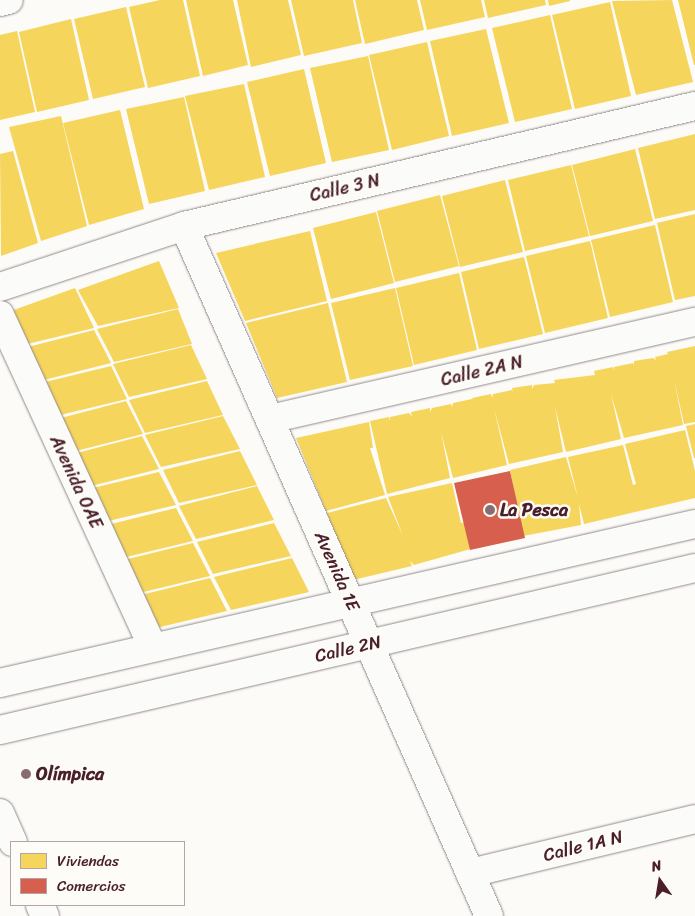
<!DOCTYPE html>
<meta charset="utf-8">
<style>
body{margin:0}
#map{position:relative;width:695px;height:916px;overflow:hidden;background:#fcfbf8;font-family:Sriracha,sans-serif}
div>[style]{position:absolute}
.homes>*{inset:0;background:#f6d55c}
.shops>*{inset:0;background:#d6604d}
.roads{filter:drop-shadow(0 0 1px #928a8b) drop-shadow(0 0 1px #928a8b)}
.street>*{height:28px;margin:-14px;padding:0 14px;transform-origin:14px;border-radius:14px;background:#fbfbf9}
.secondary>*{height:28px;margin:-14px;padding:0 14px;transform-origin:14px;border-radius:14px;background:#fbfbf9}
.dots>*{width:14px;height:14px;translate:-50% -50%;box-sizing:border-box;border:2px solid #fdfcf7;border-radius:50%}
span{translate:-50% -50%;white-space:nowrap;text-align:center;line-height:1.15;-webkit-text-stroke:5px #fdfcf7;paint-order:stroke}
.street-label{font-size:18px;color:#4a1f2b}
.poi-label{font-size:18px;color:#4a1f2b;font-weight:700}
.left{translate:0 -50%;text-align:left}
.legend{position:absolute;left:10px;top:841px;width:175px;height:65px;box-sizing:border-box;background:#fdfcf7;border:1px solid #b5a4a5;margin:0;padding:6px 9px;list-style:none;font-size:15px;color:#4a1f2b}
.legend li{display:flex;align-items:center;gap:10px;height:25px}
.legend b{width:25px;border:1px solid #b5a4a5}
.north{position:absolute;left:635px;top:856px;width:50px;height:50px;-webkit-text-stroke:4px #fdfcf7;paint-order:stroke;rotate:347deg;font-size:14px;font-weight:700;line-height:20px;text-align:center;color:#4a1f2b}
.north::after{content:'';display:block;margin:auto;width:18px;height:22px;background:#4a1f2b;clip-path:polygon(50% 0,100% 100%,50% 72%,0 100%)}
</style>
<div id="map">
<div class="homes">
<div style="clip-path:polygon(160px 0,183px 0,200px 76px,148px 88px,129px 7px)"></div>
<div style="clip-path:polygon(186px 0,233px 0,248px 65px,203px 76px)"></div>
<div style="clip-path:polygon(237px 0,288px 0,301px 55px,251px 67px)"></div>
<div style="clip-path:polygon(291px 0,353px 0,362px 43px,304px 56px)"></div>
<div style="clip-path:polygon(355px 0,417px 0,424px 30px,365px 44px)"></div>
<div style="clip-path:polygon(420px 0,481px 0,485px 17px,427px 30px)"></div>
<div style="clip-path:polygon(484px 0,545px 0,546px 5px,488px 18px)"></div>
<div style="clip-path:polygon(548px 0,570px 0,570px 1px,549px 6px)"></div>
<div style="clip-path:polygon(672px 0,693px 82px,636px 95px,612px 1px)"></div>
<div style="clip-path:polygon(678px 0,695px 0,695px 65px,694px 65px)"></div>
<div style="clip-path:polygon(610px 2px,631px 96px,575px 109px,552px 15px)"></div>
<div style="clip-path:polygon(126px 7px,145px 87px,93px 99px,74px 19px)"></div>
<div style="clip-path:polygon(550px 15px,572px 109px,515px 122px,492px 28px)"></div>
<div style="clip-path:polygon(71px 19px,89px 100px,37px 112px,19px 32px)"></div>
<div style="clip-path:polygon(486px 29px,509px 123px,452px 136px,430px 41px)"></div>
<div style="clip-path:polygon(17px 31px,35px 112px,0 120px,0 35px)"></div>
<div style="clip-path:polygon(427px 42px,449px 136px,392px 150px,369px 55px)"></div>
<div style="clip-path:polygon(368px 56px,389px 150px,332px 162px,310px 68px)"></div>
<div style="clip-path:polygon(304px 69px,326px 163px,270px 176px,247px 82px)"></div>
<div style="clip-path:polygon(244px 84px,265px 177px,209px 190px,185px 96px)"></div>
<div style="clip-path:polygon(184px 97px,205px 191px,149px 204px,126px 109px)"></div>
<div style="clip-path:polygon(120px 110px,144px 209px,89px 225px,63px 123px)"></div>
<div style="clip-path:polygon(61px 116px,87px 226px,41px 241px,9px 127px)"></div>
<div style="clip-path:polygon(695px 134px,695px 210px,655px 219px,638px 148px)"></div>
<div style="clip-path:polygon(635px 149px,653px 221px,590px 236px,572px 165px)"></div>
<div style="clip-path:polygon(13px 151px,38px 243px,1px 256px,0 154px)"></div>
<div style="clip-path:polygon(571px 165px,589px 236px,525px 251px,508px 180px)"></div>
<div style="clip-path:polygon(505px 180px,523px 252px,460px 267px,442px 196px)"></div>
<div style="clip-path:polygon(440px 195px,459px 266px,395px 282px,377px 211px)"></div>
<div style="clip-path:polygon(376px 212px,394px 283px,331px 299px,313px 228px)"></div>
<div style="clip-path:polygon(695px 214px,695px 296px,675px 300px,657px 223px)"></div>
<div style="clip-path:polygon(655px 225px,673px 302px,610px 317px,591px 240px)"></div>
<div style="clip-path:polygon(310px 231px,327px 301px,245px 321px,216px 253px)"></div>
<div style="clip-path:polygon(590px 241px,608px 318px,545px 333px,526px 256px)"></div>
<div style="clip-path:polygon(524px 257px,543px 334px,479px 349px,461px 272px)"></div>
<div style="clip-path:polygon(159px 261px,179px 308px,98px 326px,78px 290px)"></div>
<div style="clip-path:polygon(459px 273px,477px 350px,414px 365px,396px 288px)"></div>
<div style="clip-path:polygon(75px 288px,94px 328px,23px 345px,8px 312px)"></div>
<div style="clip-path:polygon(395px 288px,413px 366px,350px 380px,331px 303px)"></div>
<div style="clip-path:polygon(328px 303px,347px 382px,277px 398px,246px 323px)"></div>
<div style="clip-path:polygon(178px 309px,192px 344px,114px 362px,97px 329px)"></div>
<div style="clip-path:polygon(94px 330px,111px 363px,40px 381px,24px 348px)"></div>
<div style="clip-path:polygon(191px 345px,207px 379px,129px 397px,113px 364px)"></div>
<div style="clip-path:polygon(695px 346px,695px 422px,684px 424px,674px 379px,683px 425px,624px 438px,611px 394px,621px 439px,566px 452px,555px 407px,563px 452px,509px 464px,494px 408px,507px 465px,453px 478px,441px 432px,450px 478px,387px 494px,370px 421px,389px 417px,390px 421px,390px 417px,409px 413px,412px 416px,411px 412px,430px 408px,430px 412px,432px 408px,451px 404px,452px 407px,453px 403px,472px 399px,473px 402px,472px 398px,491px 394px,492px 398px,493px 394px,512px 390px,513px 393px,512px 388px,532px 385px,532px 389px,534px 385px,555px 383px,554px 380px,595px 375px,594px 371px,613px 367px,613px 370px,614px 367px,633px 363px,634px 365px,634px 361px,653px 358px,656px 360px,655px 357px,668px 354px,667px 352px)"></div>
<div style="clip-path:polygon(111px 366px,127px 399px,56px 416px,41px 383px)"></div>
<div style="clip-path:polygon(207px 381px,223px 415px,145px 433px,129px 400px)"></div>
<div style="clip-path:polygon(126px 401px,143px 434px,72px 452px,57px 419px)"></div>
<div style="clip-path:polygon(223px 416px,240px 449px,161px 467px,145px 435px)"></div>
<div style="clip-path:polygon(369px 422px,373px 448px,370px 448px,385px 495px,326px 511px,296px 438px)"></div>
<div style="clip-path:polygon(695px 424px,695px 458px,694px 458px,686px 426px)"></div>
<div style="clip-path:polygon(685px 430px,695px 471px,695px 498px,584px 524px,579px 504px,581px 525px,523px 536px,510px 470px,566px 457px,578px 498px,568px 457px,623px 445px,633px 485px,636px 484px,625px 444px)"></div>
<div style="clip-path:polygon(142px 436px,159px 469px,87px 487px,73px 454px)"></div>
<div style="clip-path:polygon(240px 451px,257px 485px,179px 503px,163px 470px)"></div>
<div style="clip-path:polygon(159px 472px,176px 505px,104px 522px,89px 489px)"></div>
<div style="clip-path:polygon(452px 483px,461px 523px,475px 520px,481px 546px,414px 565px,410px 561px,412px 566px,353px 580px,327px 513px,386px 498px,403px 536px,388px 497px)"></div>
<div style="clip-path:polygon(257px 486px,274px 520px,196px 539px,179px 506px)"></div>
<div style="clip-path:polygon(176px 508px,193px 541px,122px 558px,107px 525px)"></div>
<div style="clip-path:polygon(516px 511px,521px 536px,502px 540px,497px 514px)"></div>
<div style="clip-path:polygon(496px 516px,501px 541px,483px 545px,477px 519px)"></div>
<div style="clip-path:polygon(274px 523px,291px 556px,213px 574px,197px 542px)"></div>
<div style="clip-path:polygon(193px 543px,210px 576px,139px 593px,124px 560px)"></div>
<div style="clip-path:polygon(292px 558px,309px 592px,231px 610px,214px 577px)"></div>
<div style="clip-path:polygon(210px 578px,227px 611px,156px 628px,141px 595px)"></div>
</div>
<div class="shops">
<div style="clip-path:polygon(510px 471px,525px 538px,470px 550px,454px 483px)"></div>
</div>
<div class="roads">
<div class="street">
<div style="left:0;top:2px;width:9px;rotate:-13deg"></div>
<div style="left:184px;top:226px;width:754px;rotate:66.15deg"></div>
<div style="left:0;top:287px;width:194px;rotate:-18.3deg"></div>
<div style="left:184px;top:226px;width:525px;rotate:-13.22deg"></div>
<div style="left:0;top:315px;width:366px;rotate:65.3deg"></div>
<div style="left:270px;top:419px;width:436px;rotate:-12.9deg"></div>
<div style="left:470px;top:873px;width:231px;rotate:-13.5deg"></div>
</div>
<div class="secondary">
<div style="left:0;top:683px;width:713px;rotate:-12.89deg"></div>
<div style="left:0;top:730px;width:714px;rotate:-13.12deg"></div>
<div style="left:0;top:813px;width:32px;rotate:66deg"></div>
<div style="left:40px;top:905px;width:12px;rotate:66deg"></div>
</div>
</div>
<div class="dots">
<div style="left:490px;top:510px;background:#886c73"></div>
<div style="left:26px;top:774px;background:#886c73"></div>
</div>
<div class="street-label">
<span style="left:345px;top:188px;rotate:-13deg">Calle 3 N</span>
<span style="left:482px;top:371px;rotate:-13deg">Calle 2A N</span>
<span style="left:76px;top:482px;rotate:65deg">Avenida 0AE</span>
<span style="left:337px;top:571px;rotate:66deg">Avenida 1E</span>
<span style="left:348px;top:649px;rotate:-13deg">Calle 2N</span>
<span style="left:583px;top:846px;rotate:-14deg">Calle 1A N</span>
</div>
<div class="poi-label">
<span class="left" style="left:500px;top:510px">La Pesca</span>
<span class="left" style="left:36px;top:774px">Olímpica</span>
</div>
<ul class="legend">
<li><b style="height:14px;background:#f6d55c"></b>Viviendas</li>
<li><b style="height:14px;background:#d6604d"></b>Comercios</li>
</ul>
<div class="north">N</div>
</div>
